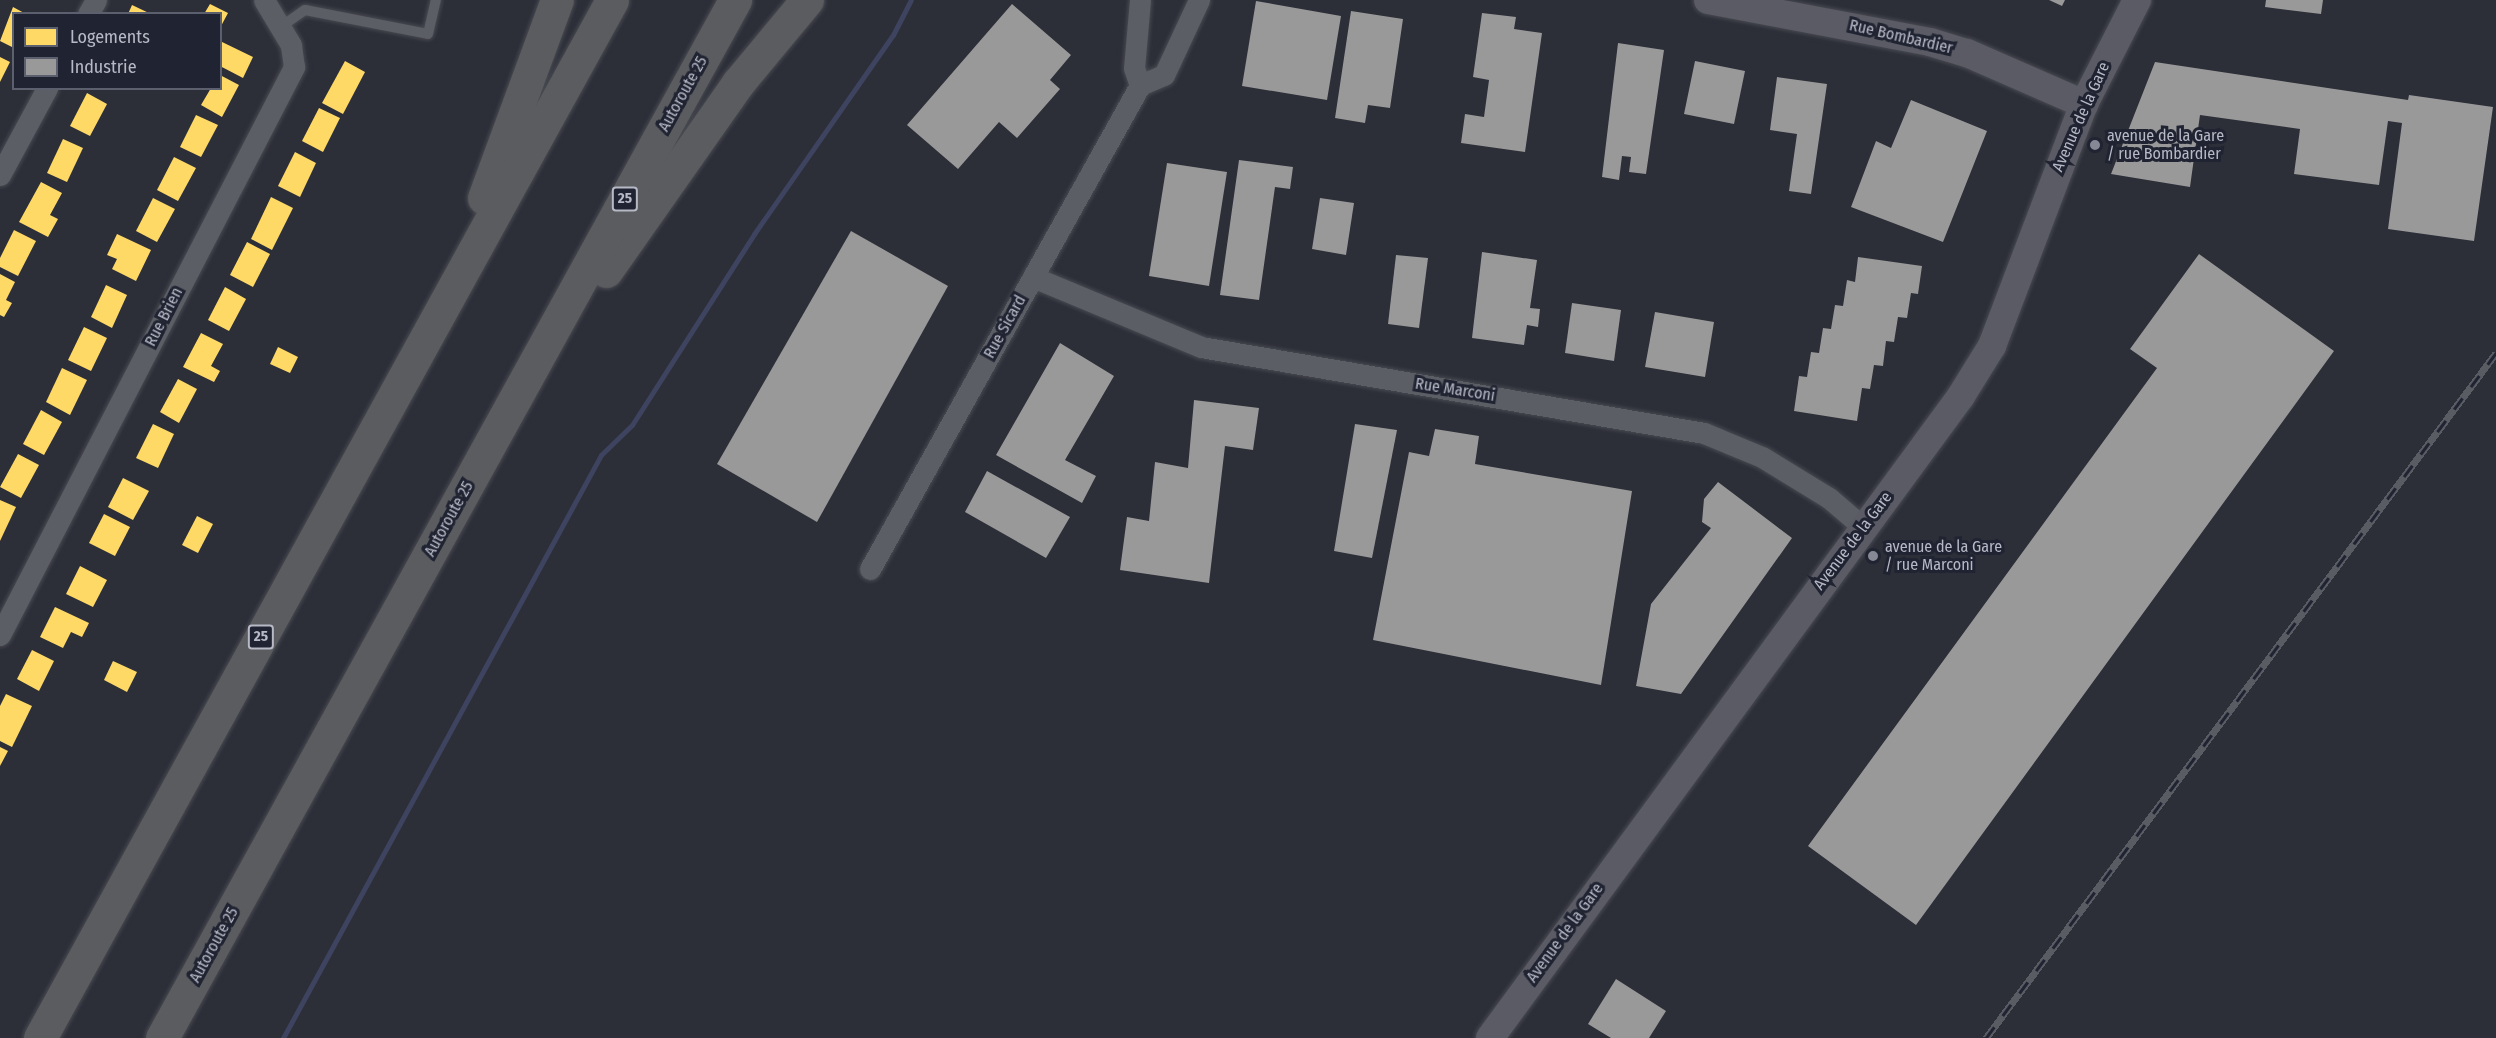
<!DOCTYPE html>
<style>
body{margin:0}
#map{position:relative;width:2496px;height:1038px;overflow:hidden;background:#2c2e38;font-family:"Fira Sans Condensed",sans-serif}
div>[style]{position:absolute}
.homes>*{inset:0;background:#ffd966}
.industry>*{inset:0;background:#999}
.stream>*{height:5px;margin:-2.5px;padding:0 2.5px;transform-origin:2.5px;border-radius:2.5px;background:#3e435f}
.roads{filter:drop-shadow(0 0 2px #484a51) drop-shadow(0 0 2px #484a51)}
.lane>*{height:10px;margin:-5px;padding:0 5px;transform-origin:5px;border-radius:5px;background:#5c5e65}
.street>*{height:21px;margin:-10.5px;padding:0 10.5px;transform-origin:10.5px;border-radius:10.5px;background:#5c5e65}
.secondary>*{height:28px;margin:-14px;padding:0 14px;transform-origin:14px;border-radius:14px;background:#5a5b64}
.highway>*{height:33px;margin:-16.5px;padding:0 16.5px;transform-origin:16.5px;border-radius:16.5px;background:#5b5c5f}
.rail>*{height:7px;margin-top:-3.5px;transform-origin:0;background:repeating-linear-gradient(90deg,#202331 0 14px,#5a5c64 0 28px);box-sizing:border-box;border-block:2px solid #5a5c64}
.dots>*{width:16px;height:16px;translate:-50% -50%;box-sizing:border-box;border:3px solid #202331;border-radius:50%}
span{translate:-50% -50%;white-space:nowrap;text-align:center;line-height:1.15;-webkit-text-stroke:6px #202331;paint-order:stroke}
.shield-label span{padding:2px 4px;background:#202331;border:2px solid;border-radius:4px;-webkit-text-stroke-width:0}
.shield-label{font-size:15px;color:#b7b9c7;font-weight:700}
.street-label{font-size:16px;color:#b7b9c7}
.poi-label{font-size:16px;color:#b7b9c7}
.left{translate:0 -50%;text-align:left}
.legend{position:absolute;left:12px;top:12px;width:210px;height:78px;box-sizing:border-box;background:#202331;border:2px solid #5c5f6d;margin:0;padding:8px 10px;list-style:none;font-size:18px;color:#b7b9c7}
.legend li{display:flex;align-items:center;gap:12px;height:30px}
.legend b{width:30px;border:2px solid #5c5f6d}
</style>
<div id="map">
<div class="homes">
<div style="clip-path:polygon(210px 4px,228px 13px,220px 28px,220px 14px,204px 14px)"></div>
<div style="clip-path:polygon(132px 5px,151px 14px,128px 14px)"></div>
<div style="clip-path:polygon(13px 7px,26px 14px,14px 14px,14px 48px,0 41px)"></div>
<div style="clip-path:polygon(220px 41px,253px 57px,243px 78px,220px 66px)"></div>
<div style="clip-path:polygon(0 57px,10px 62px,0 82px)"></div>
<div style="clip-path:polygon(345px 61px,365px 72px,343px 114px,322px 103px)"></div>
<div style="clip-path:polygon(220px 75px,239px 85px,222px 117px,201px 105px,211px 88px,220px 88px)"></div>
<div style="clip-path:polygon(87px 93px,107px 104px,90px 136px,70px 126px)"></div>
<div style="clip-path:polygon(319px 108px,340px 118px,323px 152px,302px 141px)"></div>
<div style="clip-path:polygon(196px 115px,218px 125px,201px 157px,180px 147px)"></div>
<div style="clip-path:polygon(63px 139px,83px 148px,67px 182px,47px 173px)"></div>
<div style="clip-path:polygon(295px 152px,316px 163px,300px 197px,278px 186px)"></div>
<div style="clip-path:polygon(174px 157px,196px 168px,178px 201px,157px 190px)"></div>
<div style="clip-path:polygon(41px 182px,62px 193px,50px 215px,58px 219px,48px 237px,19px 222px)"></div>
<div style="clip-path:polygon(271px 197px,293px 208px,272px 250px,251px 239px)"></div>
<div style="clip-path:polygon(153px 198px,175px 209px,157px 242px,136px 231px)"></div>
<div style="clip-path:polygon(14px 230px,36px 241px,18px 276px,0 267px,0 258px)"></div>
<div style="clip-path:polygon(117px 234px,151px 250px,136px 281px,112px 269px,117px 259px,107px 255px)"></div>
<div style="clip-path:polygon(247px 242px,270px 254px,253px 287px,230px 275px)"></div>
<div style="clip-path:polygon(0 274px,15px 282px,6px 300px,12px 303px,4px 317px,0 315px)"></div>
<div style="clip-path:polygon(106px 285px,127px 295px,112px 328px,91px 317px)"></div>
<div style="clip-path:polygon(225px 287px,246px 299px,229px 331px,208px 320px)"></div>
<div style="clip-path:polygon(84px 327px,107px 338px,91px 371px,68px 360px)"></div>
<div style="clip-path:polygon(201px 333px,223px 344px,211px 366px,220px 371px,214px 382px,183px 367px)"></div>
<div style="clip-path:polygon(278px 347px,298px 357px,290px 373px,270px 364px)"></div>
<div style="clip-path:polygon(62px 368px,87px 380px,70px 415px,46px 402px)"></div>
<div style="clip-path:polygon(178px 379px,197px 389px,179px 423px,160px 412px)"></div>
<div style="clip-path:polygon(41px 410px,62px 422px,44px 455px,23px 444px)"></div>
<div style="clip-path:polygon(153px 424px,174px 434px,158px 468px,136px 458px)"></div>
<div style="clip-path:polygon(18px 454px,39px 465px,21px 498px,0 487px)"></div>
<div style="clip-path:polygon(123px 478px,149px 491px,133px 520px,108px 507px)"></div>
<div style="clip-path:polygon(0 500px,16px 507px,0 541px)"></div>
<div style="clip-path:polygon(104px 514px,130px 527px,115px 556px,89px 543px)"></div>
<div style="clip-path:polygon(197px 516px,213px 524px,198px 553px,182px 545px)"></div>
<div style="clip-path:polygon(80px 566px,107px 580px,93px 607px,66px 594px)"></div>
<div style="clip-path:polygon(55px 607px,89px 623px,82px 637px,71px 632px,63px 648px,40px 637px)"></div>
<div style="clip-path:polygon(32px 650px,54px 661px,39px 691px,17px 679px)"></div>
<div style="clip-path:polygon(113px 661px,137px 672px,127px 692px,104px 680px)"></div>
<div style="clip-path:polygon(6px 694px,32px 706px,12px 747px,0 741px,0 706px)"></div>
<div style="clip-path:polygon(0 747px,8px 751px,0 766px)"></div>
</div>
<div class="industry">
<div style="clip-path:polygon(2049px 0,2065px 0,2062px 6px)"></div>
<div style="clip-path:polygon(2266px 0,2323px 0,2321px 14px,2265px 7px)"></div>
<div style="clip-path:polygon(1256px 1px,1341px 16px,1327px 100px,1242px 86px)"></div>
<div style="clip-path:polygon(1012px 4px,1071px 55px,1050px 80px,1060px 89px,1017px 138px,999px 122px,958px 169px,907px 125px)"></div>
<div style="clip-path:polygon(1351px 11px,1403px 19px,1390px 108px,1368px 105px,1365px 123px,1335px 118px)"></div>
<div style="clip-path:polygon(1482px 13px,1516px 17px,1514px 29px,1542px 33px,1525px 152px,1461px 143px,1465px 114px,1484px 117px,1489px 80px,1473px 77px)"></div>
<div style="clip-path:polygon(1618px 43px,1664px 50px,1646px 174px,1629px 172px,1631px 157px,1622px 156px,1619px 180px,1602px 177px)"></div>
<div style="clip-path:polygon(1695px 61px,1745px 71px,1734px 124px,1684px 114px)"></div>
<div style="clip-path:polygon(2155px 62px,2408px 100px,2409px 95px,2493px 107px,2474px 241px,2388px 229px,2402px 123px,2388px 121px,2379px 185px,2294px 174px,2300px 129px,2200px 115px,2190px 187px,2111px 174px)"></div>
<div style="clip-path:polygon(1777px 77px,1827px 84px,1811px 194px,1789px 191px,1797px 134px,1770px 130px)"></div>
<div style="clip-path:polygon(1911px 100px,1987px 131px,1943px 242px,1851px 207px,1876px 141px,1891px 148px)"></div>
<div style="clip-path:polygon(1239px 160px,1293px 167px,1290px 189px,1275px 187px,1259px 300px,1220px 295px)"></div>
<div style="clip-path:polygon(1167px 163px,1227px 172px,1209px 286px,1149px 276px)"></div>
<div style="clip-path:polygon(1320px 198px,1354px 203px,1346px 255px,1312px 249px)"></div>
<div style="clip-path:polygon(851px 231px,948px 286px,817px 522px,717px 464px)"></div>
<div style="clip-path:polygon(1482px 252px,1537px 260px,1530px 308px,1540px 309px,1538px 327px,1527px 325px,1524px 345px,1472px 338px)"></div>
<div style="clip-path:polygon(2199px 254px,2334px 351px,1916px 925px,1808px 846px,2157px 368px,2130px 349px)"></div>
<div style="clip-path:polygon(1396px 255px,1428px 258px,1419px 328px,1388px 324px)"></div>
<div style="clip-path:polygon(1858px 257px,1922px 266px,1918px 294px,1911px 293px,1907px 318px,1898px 317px,1894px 342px,1886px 341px,1883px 366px,1874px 365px,1870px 389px,1862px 388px,1857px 421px,1794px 411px,1799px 376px,1807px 377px,1811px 352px,1819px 353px,1823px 328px,1831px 329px,1835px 305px,1843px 306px,1847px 280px,1855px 282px)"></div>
<div style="clip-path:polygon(1572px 303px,1621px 310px,1614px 361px,1565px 353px)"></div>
<div style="clip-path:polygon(1655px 312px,1714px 322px,1705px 377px,1645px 367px)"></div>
<div style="clip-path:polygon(1060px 343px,1114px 376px,1065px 460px,1096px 476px,1082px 503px,996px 455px)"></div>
<div style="clip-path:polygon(1194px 400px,1259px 408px,1253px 450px,1225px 446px,1209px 583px,1120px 570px,1127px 517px,1149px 521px,1155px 462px,1188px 468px)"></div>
<div style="clip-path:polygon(1355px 424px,1397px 430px,1372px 558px,1334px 551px)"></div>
<div style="clip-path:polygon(1435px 429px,1479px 436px,1475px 464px,1632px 491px,1601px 685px,1373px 640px,1409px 452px,1429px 456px)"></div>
<div style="clip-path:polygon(987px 471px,1070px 517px,1046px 558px,965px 512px)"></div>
<div style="clip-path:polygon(1718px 482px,1792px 538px,1681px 694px,1636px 686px,1651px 604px,1711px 528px,1702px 522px,1704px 499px)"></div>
<div style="clip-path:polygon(1616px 979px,1666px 1011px,1649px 1038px,1611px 1038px,1588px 1024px)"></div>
</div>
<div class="stream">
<div style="left:283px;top:1038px;width:664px;rotate:-61.39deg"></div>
<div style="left:601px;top:455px;width:43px;rotate:-44.1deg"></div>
<div style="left:632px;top:425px;width:227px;rotate:-57.4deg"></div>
<div style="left:754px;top:234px;width:243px;rotate:-55.1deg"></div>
<div style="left:893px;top:35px;width:39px;rotate:-63deg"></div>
</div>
<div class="roads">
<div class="lane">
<div style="left:282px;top:26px;width:28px;rotate:-35deg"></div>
<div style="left:305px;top:10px;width:125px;rotate:11deg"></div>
<div style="left:428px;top:34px;width:35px;rotate:-77deg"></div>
</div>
<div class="street">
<div style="left:1140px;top:0;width:68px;rotate:95deg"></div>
<div style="left:1134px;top:68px;width:18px;rotate:71deg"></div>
<div style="left:88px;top:14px;width:16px;rotate:-60deg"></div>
<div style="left:0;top:175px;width:99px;rotate:-61.6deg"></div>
<div style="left:1033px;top:277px;width:182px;rotate:22.6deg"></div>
<div style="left:1201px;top:347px;width:510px;rotate:9.7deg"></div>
<div style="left:1704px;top:433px;width:63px;rotate:22.5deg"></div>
<div style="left:1762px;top:457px;width:79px;rotate:31.5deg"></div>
<div style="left:1829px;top:498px;width:45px;rotate:40.5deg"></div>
<div style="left:870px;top:569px;width:554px;rotate:-60.84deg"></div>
<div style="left:1140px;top:85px;width:26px;rotate:-23deg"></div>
<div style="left:1164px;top:75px;width:83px;rotate:-65deg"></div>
<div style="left:0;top:635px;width:640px;rotate:-62.63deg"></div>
<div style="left:294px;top:67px;width:22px;rotate:-98deg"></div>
<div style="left:291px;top:45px;width:52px;rotate:-121deg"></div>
</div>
<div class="secondary">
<div style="left:1708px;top:0;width:226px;rotate:10.7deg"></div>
<div style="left:1930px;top:42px;width:39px;rotate:17deg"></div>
<div style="left:1967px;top:53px;width:128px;rotate:23.6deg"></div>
<div style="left:1490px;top:1038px;width:796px;rotate:-53.73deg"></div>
<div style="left:1961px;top:396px;width:59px;rotate:-58.2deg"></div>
<div style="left:1992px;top:346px;width:259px;rotate:-69.2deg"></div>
<div style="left:2084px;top:104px;width:117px;rotate:-63deg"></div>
</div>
<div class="highway">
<div style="left:484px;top:198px;width:211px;rotate:-69.8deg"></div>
<div style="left:606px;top:271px;width:230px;rotate:-54.9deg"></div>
<div style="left:738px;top:83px;width:108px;rotate:-50.3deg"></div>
<div style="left:40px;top:1038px;width:1185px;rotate:-61.14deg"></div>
<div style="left:162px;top:1038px;width:1186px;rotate:-61.1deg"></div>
</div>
</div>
<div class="rail">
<div style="left:1986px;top:1038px;width:854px;rotate:-53.33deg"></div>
</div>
<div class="dots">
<div style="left:2095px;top:145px;background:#868895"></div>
<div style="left:1873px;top:556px;background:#868895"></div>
</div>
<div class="shield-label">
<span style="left:625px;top:199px">25</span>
<span style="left:261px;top:637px">25</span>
</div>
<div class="street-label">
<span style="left:1901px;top:37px;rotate:13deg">Rue Bombardier</span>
<span style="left:683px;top:94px;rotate:-61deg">Autoroute 25</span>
<span style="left:2081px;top:117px;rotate:-66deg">Avenue de la Gare</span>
<span style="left:164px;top:317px;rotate:-63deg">Rue Brien</span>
<span style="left:1005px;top:327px;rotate:-61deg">Rue Sicard</span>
<span style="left:1455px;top:390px;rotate:9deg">Rue Marconi</span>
<span style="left:449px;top:519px;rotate:-61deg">Autoroute 25</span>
<span style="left:1853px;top:541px;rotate:-53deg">Avenue de la Gare</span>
<span style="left:1565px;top:933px;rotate:-54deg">Avenue de la Gare</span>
<span style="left:214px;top:945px;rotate:-61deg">Autoroute 25</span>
</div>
<div class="poi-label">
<span class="left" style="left:2107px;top:145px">avenue de la Gare<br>/ rue Bombardier</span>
<span class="left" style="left:1885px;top:556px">avenue de la Gare<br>/ rue Marconi</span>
</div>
<ul class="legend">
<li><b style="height:16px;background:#ffd966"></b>Logements</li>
<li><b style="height:16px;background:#999"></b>Industrie</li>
</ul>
</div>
